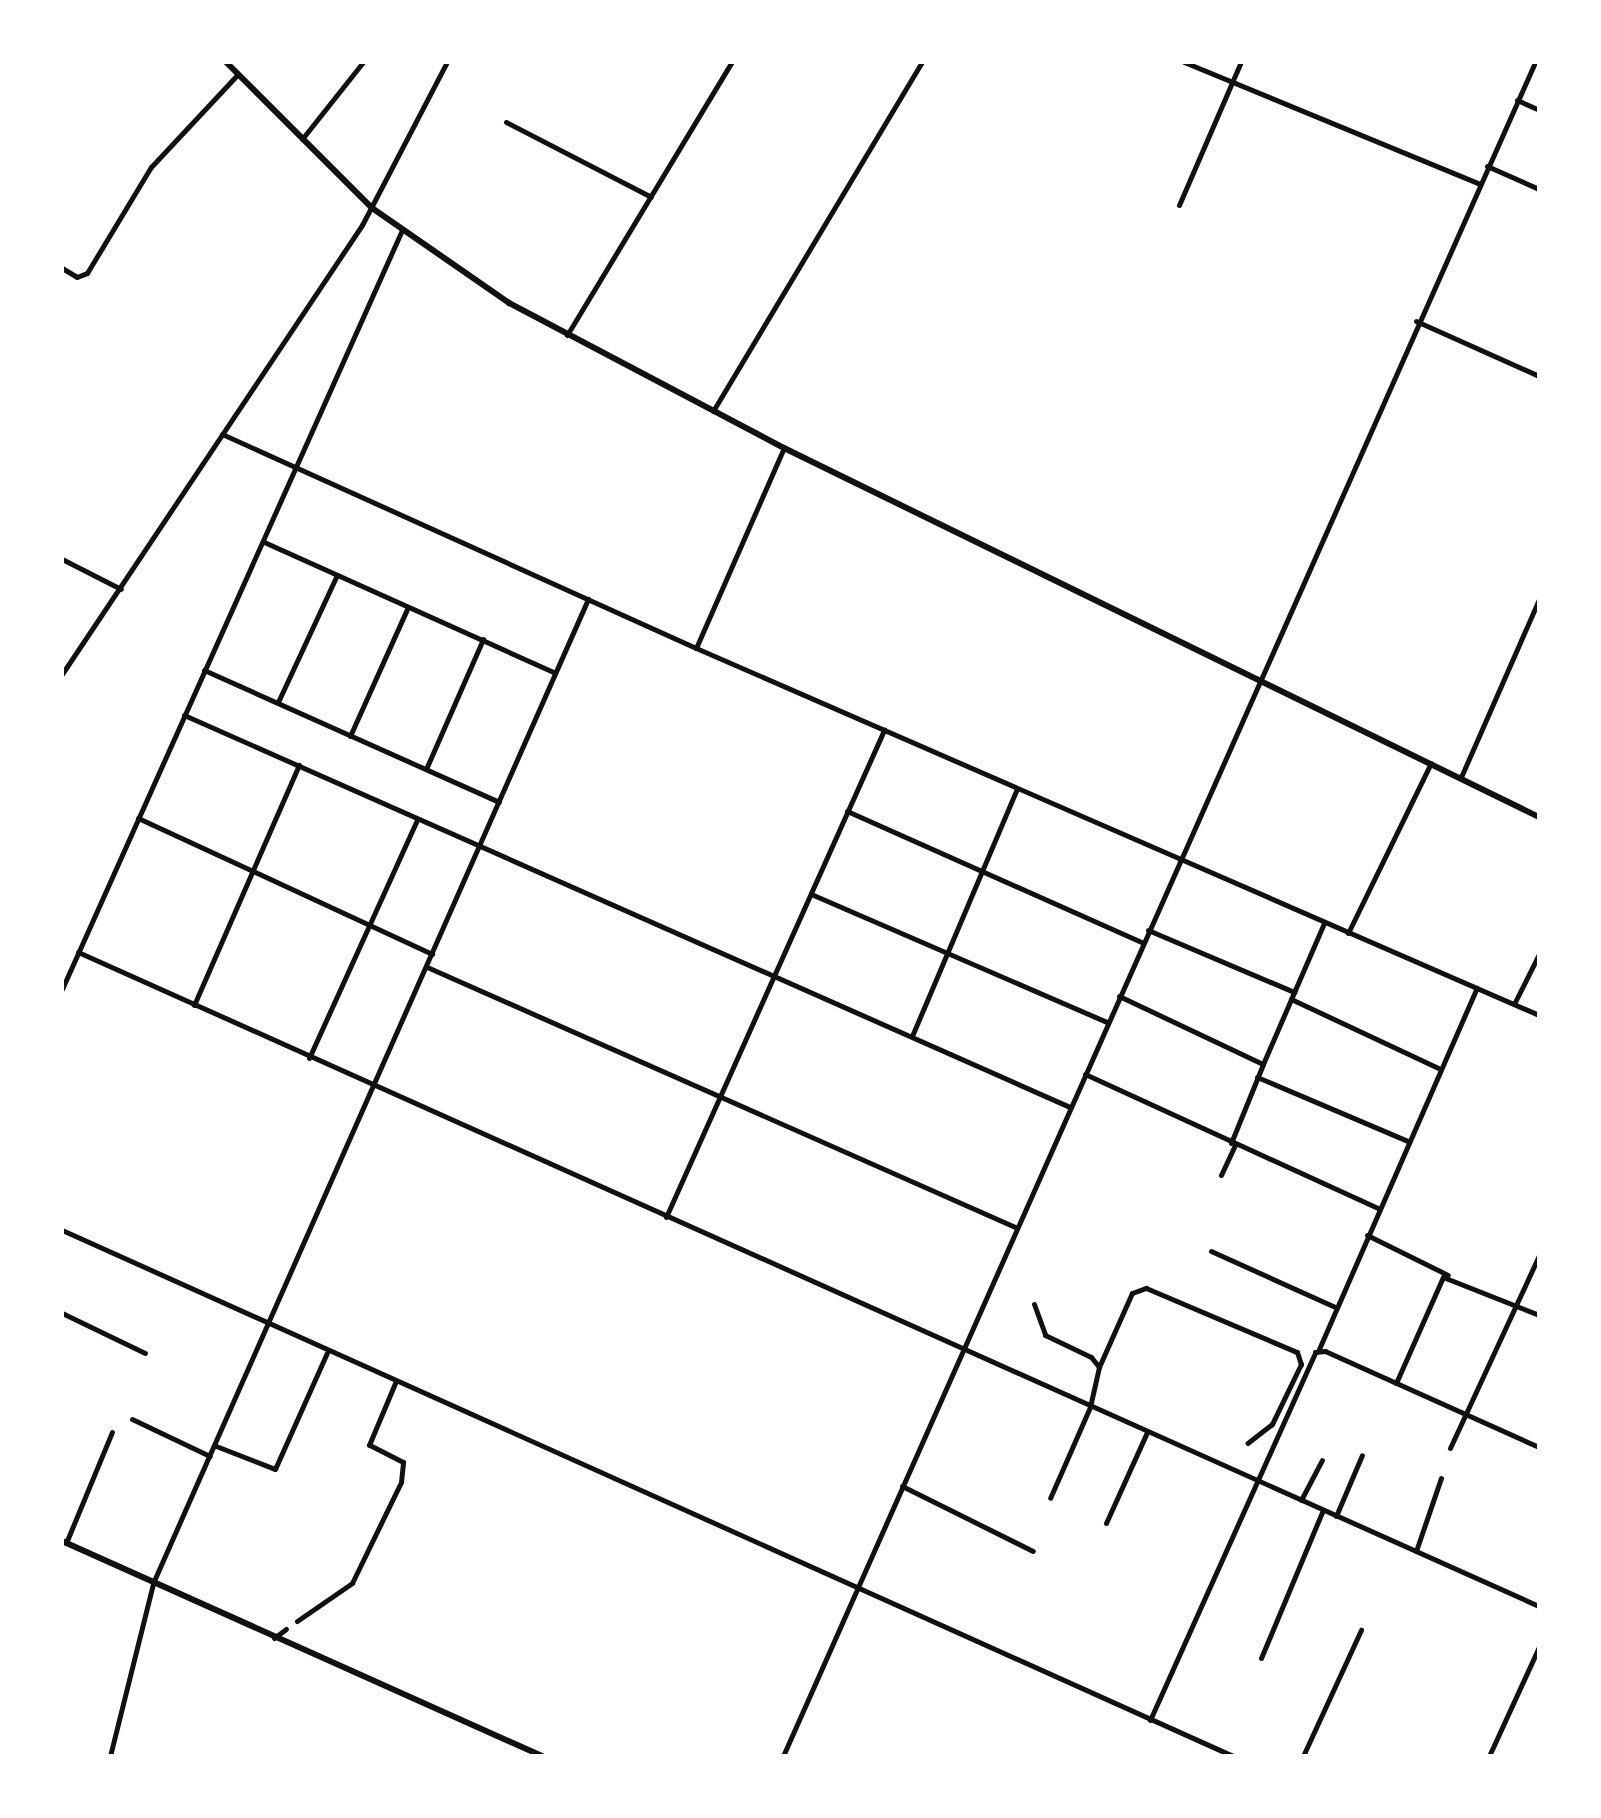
<!DOCTYPE html>
<style>
body{margin:0}
#map{position:relative;width:1601px;height:1818px;overflow:hidden;background:#fff;font-family:Roboto,sans-serif}
div>[style]{position:absolute}
.minor>*{height:5px;margin:-2.5px;padding:0 2.5px;transform-origin:2.5px;border-radius:2.5px;background:#111}
.tertiary>*{height:6px;margin:-3px;padding:0 3px;transform-origin:3px;border-radius:3px;background:#111}
.secondary>*{height:6px;margin:-3px;padding:0 3px;transform-origin:3px;border-radius:3px;background:#111}
span{translate:-50% -50%;white-space:nowrap;text-align:center;line-height:1.15;-webkit-text-stroke:6px #fff;paint-order:stroke}
.frame{position:absolute;inset:0;border:64px solid #fff;pointer-events:none}
</style>
<div id="map">
<div class="minor">
<div style="left:1184px;top:62px;width:318px;rotate:22.4deg"></div>
<div style="left:1517px;top:100px;width:24px;rotate:24deg"></div>
<div style="left:506px;top:122px;width:163px;rotate:27.3deg"></div>
<div style="left:302px;top:139px;width:98px;rotate:-51.6deg"></div>
<div style="left:1487px;top:166px;width:57px;rotate:23.9deg"></div>
<div style="left:1179px;top:205px;width:156px;rotate:-66.6deg"></div>
<div style="left:62px;top:268px;width:17px;rotate:31deg"></div>
<div style="left:77px;top:277px;width:11px;rotate:-22deg"></div>
<div style="left:87px;top:273px;width:124px;rotate:-58.9deg"></div>
<div style="left:151px;top:167px;width:127px;rotate:-46.9deg"></div>
<div style="left:1416px;top:321px;width:135px;rotate:24.1deg"></div>
<div style="left:567px;top:335px;width:319px;rotate:-58.9deg"></div>
<div style="left:713px;top:411px;width:407px;rotate:-59.1deg"></div>
<div style="left:222px;top:434px;width:520px;rotate:24.3deg"></div>
<div style="left:696px;top:648px;width:919px;rotate:23.53deg"></div>
<div style="left:264px;top:542px;width:319px;rotate:24.2deg"></div>
<div style="left:62px;top:559px;width:66px;rotate:27deg"></div>
<div style="left:696px;top:648px;width:219px;rotate:-66.3deg"></div>
<div style="left:204px;top:670px;width:323px;rotate:24.1deg"></div>
<div style="left:62px;top:674px;width:540px;rotate:-56.25deg"></div>
<div style="left:362px;top:225px;width:184px;rotate:-62.5deg"></div>
<div style="left:278px;top:702px;width:140px;rotate:-65.1deg"></div>
<div style="left:184px;top:715px;width:969px;rotate:23.87deg"></div>
<div style="left:350px;top:736px;width:141px;rotate:-65.8deg"></div>
<div style="left:426px;top:769px;width:142px;rotate:-66.3deg"></div>
<div style="left:1461px;top:777px;width:194px;rotate:-66.3deg"></div>
<div style="left:847px;top:811px;width:324px;rotate:24deg"></div>
<div style="left:138px;top:818px;width:324px;rotate:24.8deg"></div>
<div style="left:811px;top:894px;width:322px;rotate:23.4deg"></div>
<div style="left:1148px;top:930px;width:159px;rotate:23deg"></div>
<div style="left:1348px;top:933px;width:189px;rotate:-64deg"></div>
<div style="left:78px;top:952px;width:1601px;rotate:24.12deg"></div>
<div style="left:427px;top:967px;width:643px;rotate:23.85deg"></div>
<div style="left:62px;top:989px;width:832px;rotate:-65.87deg"></div>
<div style="left:1119px;top:996px;width:159px;rotate:25.3deg"></div>
<div style="left:1263px;top:1064px;width:154px;rotate:-66.6deg"></div>
<div style="left:1291px;top:999px;width:162px;rotate:25.1deg"></div>
<div style="left:1514px;top:1004px;width:56px;rotate:-63.4deg"></div>
<div style="left:194px;top:1005px;width:262px;rotate:-66.4deg"></div>
<div style="left:912px;top:1036px;width:268px;rotate:-67deg"></div>
<div style="left:309px;top:1058px;width:261px;rotate:-65.6deg"></div>
<div style="left:1085px;top:1074px;width:322px;rotate:24.6deg"></div>
<div style="left:1257px;top:1077px;width:164px;rotate:23deg"></div>
<div style="left:1231px;top:1143px;width:85px;rotate:-67.9deg"></div>
<div style="left:1221px;top:1175px;width:33px;rotate:-65deg"></div>
<div style="left:666px;top:1217px;width:534px;rotate:-65.88deg"></div>
<div style="left:62px;top:1230px;width:1284px;rotate:24.19deg"></div>
<div style="left:1367px;top:1235px;width:90px;rotate:26.3deg"></div>
<div style="left:1211px;top:1251px;width:138px;rotate:24.3deg"></div>
<div style="left:1034px;top:1304px;width:33px;rotate:70deg"></div>
<div style="left:1045px;top:1335px;width:51px;rotate:25.6deg"></div>
<div style="left:1091px;top:1357px;width:13px;rotate:51deg"></div>
<div style="left:1099px;top:1367px;width:41px;rotate:102.7deg"></div>
<div style="left:1090px;top:1407px;width:99px;rotate:113.7deg"></div>
<div style="left:62px;top:1313px;width:92px;rotate:25.7deg"></div>
<div style="left:1319px;top:1349px;width:394px;rotate:-66.4deg"></div>
<div style="left:1099px;top:1367px;width:81px;rotate:-66deg"></div>
<div style="left:1132px;top:1293px;width:15px;rotate:-20deg"></div>
<div style="left:1146px;top:1288px;width:164px;rotate:23deg"></div>
<div style="left:1297px;top:1352px;width:13px;rotate:72deg"></div>
<div style="left:1301px;top:1364px;width:67px;rotate:115.8deg"></div>
<div style="left:1272px;top:1424px;width:31px;rotate:142deg"></div>
<div style="left:1396px;top:1383px;width:116px;rotate:-66.1deg"></div>
<div style="left:1443px;top:1277px;width:103px;rotate:21.6deg"></div>
<div style="left:132px;top:1419px;width:86px;rotate:25.4deg"></div>
<div style="left:216px;top:1446px;width:63px;rotate:21.3deg"></div>
<div style="left:275px;top:1469px;width:127px;rotate:-65.9deg"></div>
<div style="left:1450px;top:1448px;width:213px;rotate:-65.2deg"></div>
<div style="left:902px;top:1486px;width:146px;rotate:26.4deg"></div>
<div style="left:1301px;top:1500px;width:45px;rotate:-62.3deg"></div>
<div style="left:1336px;top:1516px;width:66px;rotate:-66.9deg"></div>
<div style="left:1106px;top:1523px;width:100px;rotate:-65.7deg"></div>
<div style="left:66px;top:1543px;width:120px;rotate:-67.5deg"></div>
<div style="left:1416px;top:1551px;width:77px;rotate:-71.1deg"></div>
<div style="left:297px;top:1621px;width:67px;rotate:-34.6deg"></div>
<div style="left:352px;top:1583px;width:112px;rotate:-64.1deg"></div>
<div style="left:401px;top:1482px;width:20px;rotate:-84deg"></div>
<div style="left:403px;top:1462px;width:38px;rotate:-153deg"></div>
<div style="left:369px;top:1445px;width:67px;rotate:-67.2deg"></div>
<div style="left:274px;top:1638px;width:15px;rotate:-37deg"></div>
<div style="left:1261px;top:1658px;width:160px;rotate:-67.3deg"></div>
<div style="left:1150px;top:1720px;width:403px;rotate:-65.8deg"></div>
<div style="left:1315px;top:1352px;width:10px;rotate:-6deg"></div>
<div style="left:1325px;top:1351px;width:235px;rotate:24.2deg"></div>
<div style="left:110px;top:1756px;width:178px;rotate:-76deg"></div>
<div style="left:153px;top:1583px;width:1076px;rotate:-66.15deg"></div>
<div style="left:783px;top:1756px;width:1853px;rotate:-66.06deg"></div>
<div style="left:1303px;top:1756px;width:139px;rotate:-65.3deg"></div>
<div style="left:1489px;top:1756px;width:120px;rotate:-65.4deg"></div>
</div>
<div class="tertiary">
<div style="left:62px;top:1541px;width:526px;rotate:24.13deg"></div>
</div>
<div class="secondary">
<div style="left:226px;top:62px;width:206px;rotate:45deg"></div>
<div style="left:372px;top:208px;width:167px;rotate:34.7deg"></div>
<div style="left:509px;top:303px;width:311px;rotate:27.8deg"></div>
<div style="left:784px;top:448px;width:840px;rotate:26.05deg"></div>
</div>
<div class="frame"></div>
</div>
